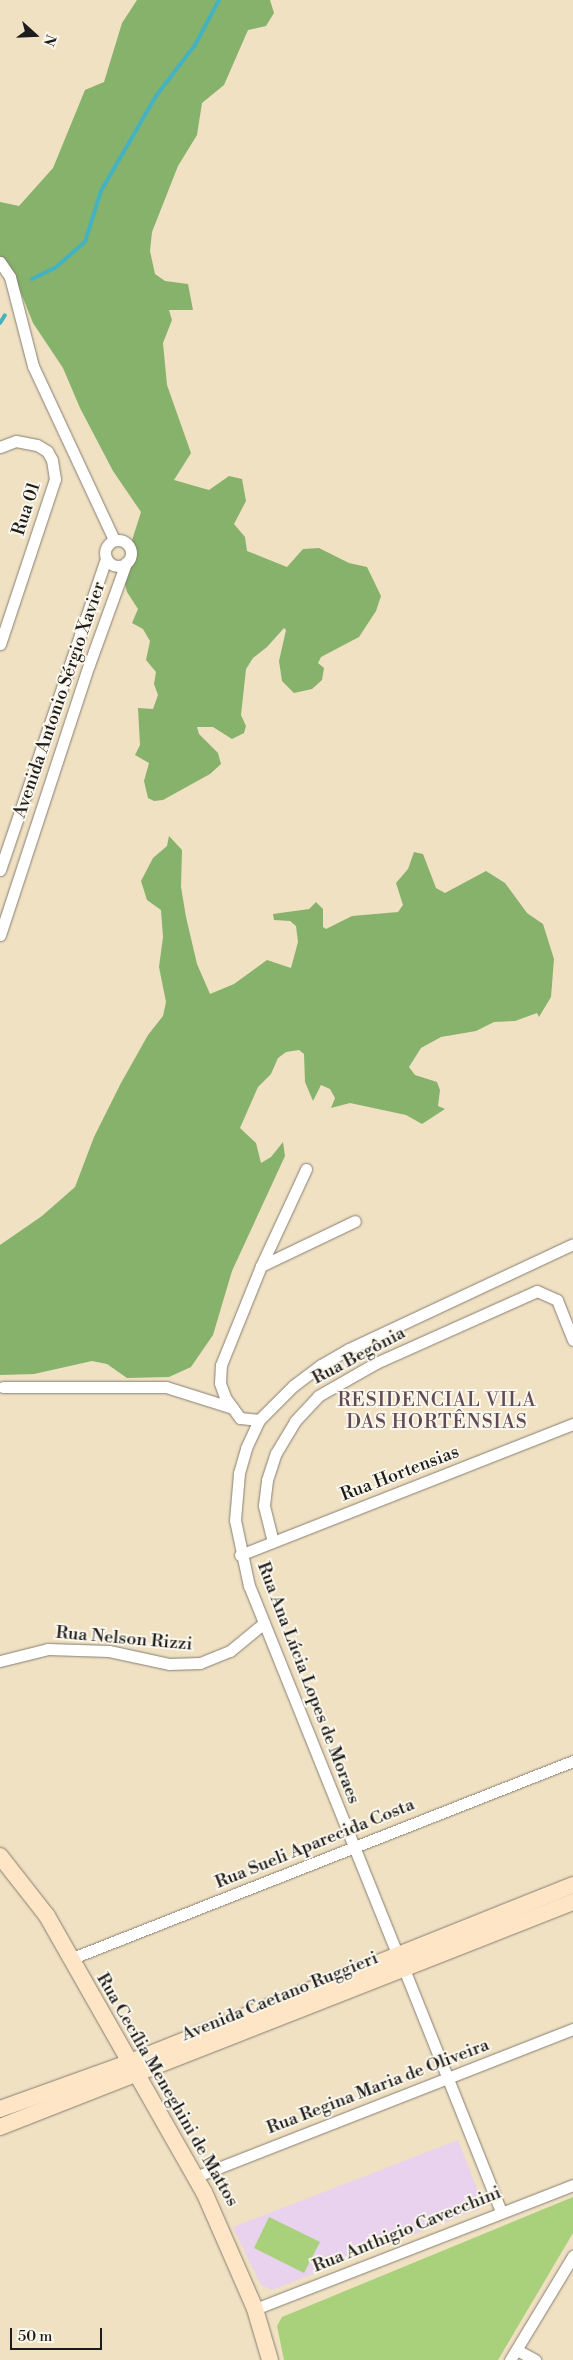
<!DOCTYPE html>
<meta charset="utf-8">
<style>
body{margin:0}
#map{position:relative;width:573px;height:2360px;overflow:hidden;background:#f0e1c3;font-family:"Libre Bodoni",serif}
div>[style]{position:absolute}
.built>*{inset:0;background:#e8d2ee}
.green>*{inset:0;background:#a9d07b}
.forest>*{inset:0;background:#86b26b}
.stream>*{height:4px;margin:-2px;padding:0 2px;transform-origin:2px;border-radius:2px;background:#44b2c0}
.roads{filter:drop-shadow(0 0 1px #867e70) drop-shadow(0 0 1px #867e70)}
.street>*{height:11px;margin:-5.5px;padding:0 5.5px;transform-origin:5.5px;border-radius:5.5px;background:#fff}
.street>.ring{margin:-5.5px;padding:0;box-sizing:content-box;background:none;border:11px solid #fff;border-radius:50%}
.secondary>*{height:16px;margin:-8px;padding:0 8px;transform-origin:8px;border-radius:8px;background:#fde5c5}
span{translate:-50% -50%;white-space:nowrap;text-align:center;line-height:1.15;-webkit-text-stroke:4px #fbf7ec;paint-order:stroke}
.street-label{font-size:18px;color:#1c1c1c}
.neighbourhood-label{font-size:19px;color:#604a56;letter-spacing:1px}
.north{position:absolute;left:10px;top:10px;width:50px;height:50px;-webkit-text-stroke:4px #fbf7ec;paint-order:stroke;rotate:110deg;font-size:14px;font-weight:700;line-height:20px;text-align:center;color:#1c1c1c}
.north::after{content:'';display:block;margin:auto;width:18px;height:22px;background:#1c1c1c;clip-path:polygon(50% 0,100% 100%,50% 72%,0 100%)}
.scale{position:absolute;left:10px;top:2328px;width:92px;height:22px;box-sizing:border-box;border:2px solid #1c1c1c;border-top:0;padding-left:6px;font-size:15px;line-height:18px;white-space:nowrap;color:#1c1c1c;-webkit-text-stroke:4px #fbf7ec;paint-order:stroke}
</style>
<div id="map">
<div class="built">
<div style="clip-path:polygon(458px 2140px,481px 2199px,479px 2209px,272px 2290px,261px 2285px,233px 2227px)"></div>
</div>
<div class="green">
<div style="clip-path:polygon(573px 2197px,573px 2233px,498px 2360px,284px 2360px,277px 2326px,282px 2317px)"></div>
<div style="clip-path:polygon(269px 2217px,320px 2242px,304px 2273px,254px 2248px)"></div>
</div>
<div class="forest">
<div style="clip-path:polygon(137px 0,270px 0,274px 13px,266px 26px,248px 30px,224px 85px,202px 103px,197px 135px,178px 166px,152px 232px,150px 251px,155px 274px,165px 281px,188px 284px,193px 310px,169px 310px,172px 320px,163px 343px,167px 385px,191px 453px,174px 480px,209px 490px,229px 476px,242px 479px,246px 501px,234px 524px,245px 537px,247px 551px,287px 567px,303px 549px,319px 548px,349px 563px,367px 567px,381px 596px,376px 611px,359px 637px,321px 657px,318px 663px,324px 668px,322px 680px,312px 689px,294px 693px,282px 681px,279px 661px,286px 630px,284px 628px,267px 647px,253px 658px,246px 669px,241px 715px,246px 726px,244px 733px,232px 739px,213px 727px,197px 727px,199px 734px,218px 753px,221px 764px,210px 774px,163px 800px,154px 801px,148px 798px,144px 781px,149px 763px,135px 755px,140px 745px,138px 708px,153px 709px,158px 695px,154px 684px,156px 672px,146px 660px,150px 641px,143px 629px,132px 623px,138px 609px,127px 592px,122px 572px,141px 512px,113px 471px,80px 408px,63px 368px,33px 323px,19px 288px,0 268px,0 202px,19px 206px,53px 168px,85px 90px,104px 82px,122px 23px)"></div>
<div style="clip-path:polygon(169px 836px,182px 850px,181px 887px,186px 917px,197px 964px,210px 994px,234px 984px,267px 960px,291px 968px,298px 942px,296px 926px,290px 921px,274px 920px,273px 914px,309px 909px,316px 902px,323px 909px,323px 927px,326px 929px,352px 916px,398px 912px,403px 905px,396px 883px,408px 869px,414px 852px,423px 854px,436px 888px,445px 893px,486px 871px,505px 883px,527px 913px,543px 924px,554px 959px,551px 997px,539px 1017px,537px 1013px,515px 1021px,494px 1022px,476px 1031px,441px 1037px,421px 1048px,409px 1067px,415px 1075px,437px 1082px,440px 1090px,438px 1106px,445px 1109px,422px 1124px,406px 1115px,350px 1103px,331px 1108px,335px 1098px,330px 1089px,321px 1085px,313px 1101px,305px 1082px,304px 1054px,299px 1050px,286px 1052px,278px 1058px,271px 1074px,258px 1087px,240px 1128px,256px 1143px,261px 1163px,271px 1157px,283px 1142px,285px 1156px,232px 1271px,213px 1335px,191px 1367px,169px 1377px,127px 1378px,107px 1364px,92px 1361px,34px 1374px,0 1375px,0 1245px,42px 1216px,75px 1187px,94px 1137px,121px 1083px,148px 1035px,163px 1016px,166px 1002px,159px 967px,163px 937px,161px 910px,147px 900px,141px 881px,153px 858px,167px 846px)"></div>
</div>
<div class="stream">
<div style="left:32px;top:279px;width:25px;rotate:-26deg"></div>
<div style="left:55px;top:268px;width:40px;rotate:-41deg"></div>
<div style="left:85px;top:242px;width:53px;rotate:-72.6deg"></div>
<div style="left:101px;top:191px;width:110px;rotate:-59.9deg"></div>
<div style="left:156px;top:96px;width:64px;rotate:-52.6deg"></div>
<div style="left:195px;top:45px;width:51px;rotate:-61.9deg"></div>
<div style="left:0;top:323px;width:9px;rotate:-58deg"></div>
</div>
<div class="roads">
<div class="street">
<div style="left:0;top:262px;width:18px;rotate:56deg"></div>
<div style="left:10px;top:277px;width:92px;rotate:75.5deg"></div>
<div style="left:33px;top:366px;width:192px;rotate:65deg"></div>
<div style="left:0;top:447px;width:17px;rotate:-21deg"></div>
<div style="left:16px;top:441px;width:21px;rotate:11deg"></div>
<div style="left:37px;top:445px;width:12px;rotate:31deg"></div>
<div style="left:47px;top:451px;width:10px;rotate:61deg"></div>
<div style="left:52px;top:460px;width:19px;rotate:81deg"></div>
<div style="left:55px;top:479px;width:174px;rotate:108.4deg"></div>
<div class="ring" style="left:105px;top:540px;width:15px;height:15px"></div>
<div style="left:0;top:870px;width:329px;rotate:-71.2deg"></div>
<div style="left:0;top:935px;width:284px;rotate:-71.8deg"></div>
<div style="left:89px;top:665px;width:109px;rotate:-70.1deg"></div>
<div style="left:261px;top:1266px;width:104px;rotate:-25.6deg"></div>
<div style="left:3px;top:1387px;width:163px"></div>
<div style="left:166px;top:1387px;width:70px;rotate:17.4deg"></div>
<div style="left:259px;top:1420px;width:19px;rotate:-174deg"></div>
<div style="left:240px;top:1418px;width:26px;rotate:-126deg"></div>
<div style="left:225px;top:1397px;width:15px;rotate:-110deg"></div>
<div style="left:220px;top:1383px;width:18px;rotate:-87deg"></div>
<div style="left:221px;top:1365px;width:107px;rotate:-68deg"></div>
<div style="left:261px;top:1266px;width:107px;rotate:-65.1deg"></div>
<div style="left:273px;top:1542px;width:38px;rotate:-104deg"></div>
<div style="left:264px;top:1505px;width:25px;rotate:-83deg"></div>
<div style="left:267px;top:1480px;width:28px;rotate:-72deg"></div>
<div style="left:276px;top:1453px;width:37px;rotate:-59deg"></div>
<div style="left:295px;top:1421px;width:34px;rotate:-47deg"></div>
<div style="left:318px;top:1396px;width:67px;rotate:-29.6deg"></div>
<div style="left:376px;top:1363px;width:176px;rotate:-24.1deg"></div>
<div style="left:537px;top:1291px;width:22px;rotate:24deg"></div>
<div style="left:557px;top:1300px;width:43px;rotate:68.2deg"></div>
<div style="left:240px;top:1555px;width:358px;rotate:-21.5deg"></div>
<div style="left:0;top:1661px;width:49px;rotate:-14deg"></div>
<div style="left:48px;top:1649px;width:61px;rotate:1.9deg"></div>
<div style="left:109px;top:1651px;width:61px;rotate:12.2deg"></div>
<div style="left:169px;top:1664px;width:31px;rotate:-2deg"></div>
<div style="left:200px;top:1663px;width:32px;rotate:-22deg"></div>
<div style="left:230px;top:1651px;width:44px;rotate:-39.5deg"></div>
<div style="left:398px;top:1956px;width:399px;rotate:-111.9deg"></div>
<div style="left:249px;top:1586px;width:67px;rotate:-102deg"></div>
<div style="left:235px;top:1520px;width:47px;rotate:-85.1deg"></div>
<div style="left:239px;top:1473px;width:26px;rotate:-74deg"></div>
<div style="left:246px;top:1448px;width:31px;rotate:-65deg"></div>
<div style="left:259px;top:1420px;width:48px;rotate:-45deg"></div>
<div style="left:293px;top:1386px;width:35px;rotate:-37deg"></div>
<div style="left:321px;top:1365px;width:32px;rotate:-30deg"></div>
<div style="left:349px;top:1349px;width:247px;rotate:-25.1deg"></div>
<div style="left:70px;top:1959px;width:541px;rotate:-21.49deg"></div>
<div style="left:404px;top:1969px;width:262px;rotate:68.2deg"></div>
<div style="left:195px;top:2177px;width:406px;rotate:-21.4deg"></div>
<div style="left:255px;top:2309px;width:341px;rotate:-21.3deg"></div>
<div style="left:517px;top:2350px;width:21px;rotate:29deg"></div>
<div style="left:510px;top:2360px;width:122px;rotate:-58.8deg"></div>
</div>
<div class="secondary">
<div style="left:0;top:1856px;width:76px;rotate:51.9deg"></div>
<div style="left:47px;top:1916px;width:318px;rotate:60.4deg"></div>
<div style="left:204px;top:2192px;width:128px;rotate:66.4deg"></div>
<div style="left:255px;top:2309px;width:53px;rotate:73.6deg"></div>
<div style="left:0;top:2109px;width:136px;rotate:-19.8deg"></div>
<div style="left:128px;top:2063px;width:479px;rotate:-21.8deg"></div>
<div style="left:0;top:2127px;width:616px;rotate:-21.44deg"></div>
</div>
</div>
<div class="street-label">
<span style="left:27px;top:509px;rotate:-72deg">Rua 01</span>
<span style="left:60px;top:700px;rotate:-71deg">Avenida Antonio Sérgio Xavier</span>
<span style="left:359px;top:1356px;rotate:-28deg">Rua Begônia</span>
<span style="left:400px;top:1474px;rotate:-21deg">Rua Hortensias</span>
<span style="left:124px;top:1639px;rotate:5deg">Rua Nelson Rizzi</span>
<span style="left:308px;top:1683px;rotate:69deg">Rua Ana Lúcia Lopes de Moraes</span>
<span style="left:315px;top:1844px;rotate:-22deg">Rua Sueli Aparecida Costa</span>
<span style="left:280px;top:1997px;rotate:-22deg">Avenida Caetano Ruggieri</span>
<span style="left:378px;top:2087px;rotate:-21deg">Rua Regina Maria de Oliveira</span>
<span style="left:167px;top:2090px;rotate:60deg">Rua Cecília Meneghini de Mattos</span>
<span style="left:407px;top:2230px;rotate:-22deg">Rua Anthigio Cavecchini</span>
</div>
<div class="neighbourhood-label">
<span style="left:437px;top:1412px">RESIDENCIAL VILA<br>DAS HORTÊNSIAS</span>
</div>
<div class="north">N</div>
<div class="scale">50 m</div>
</div>
